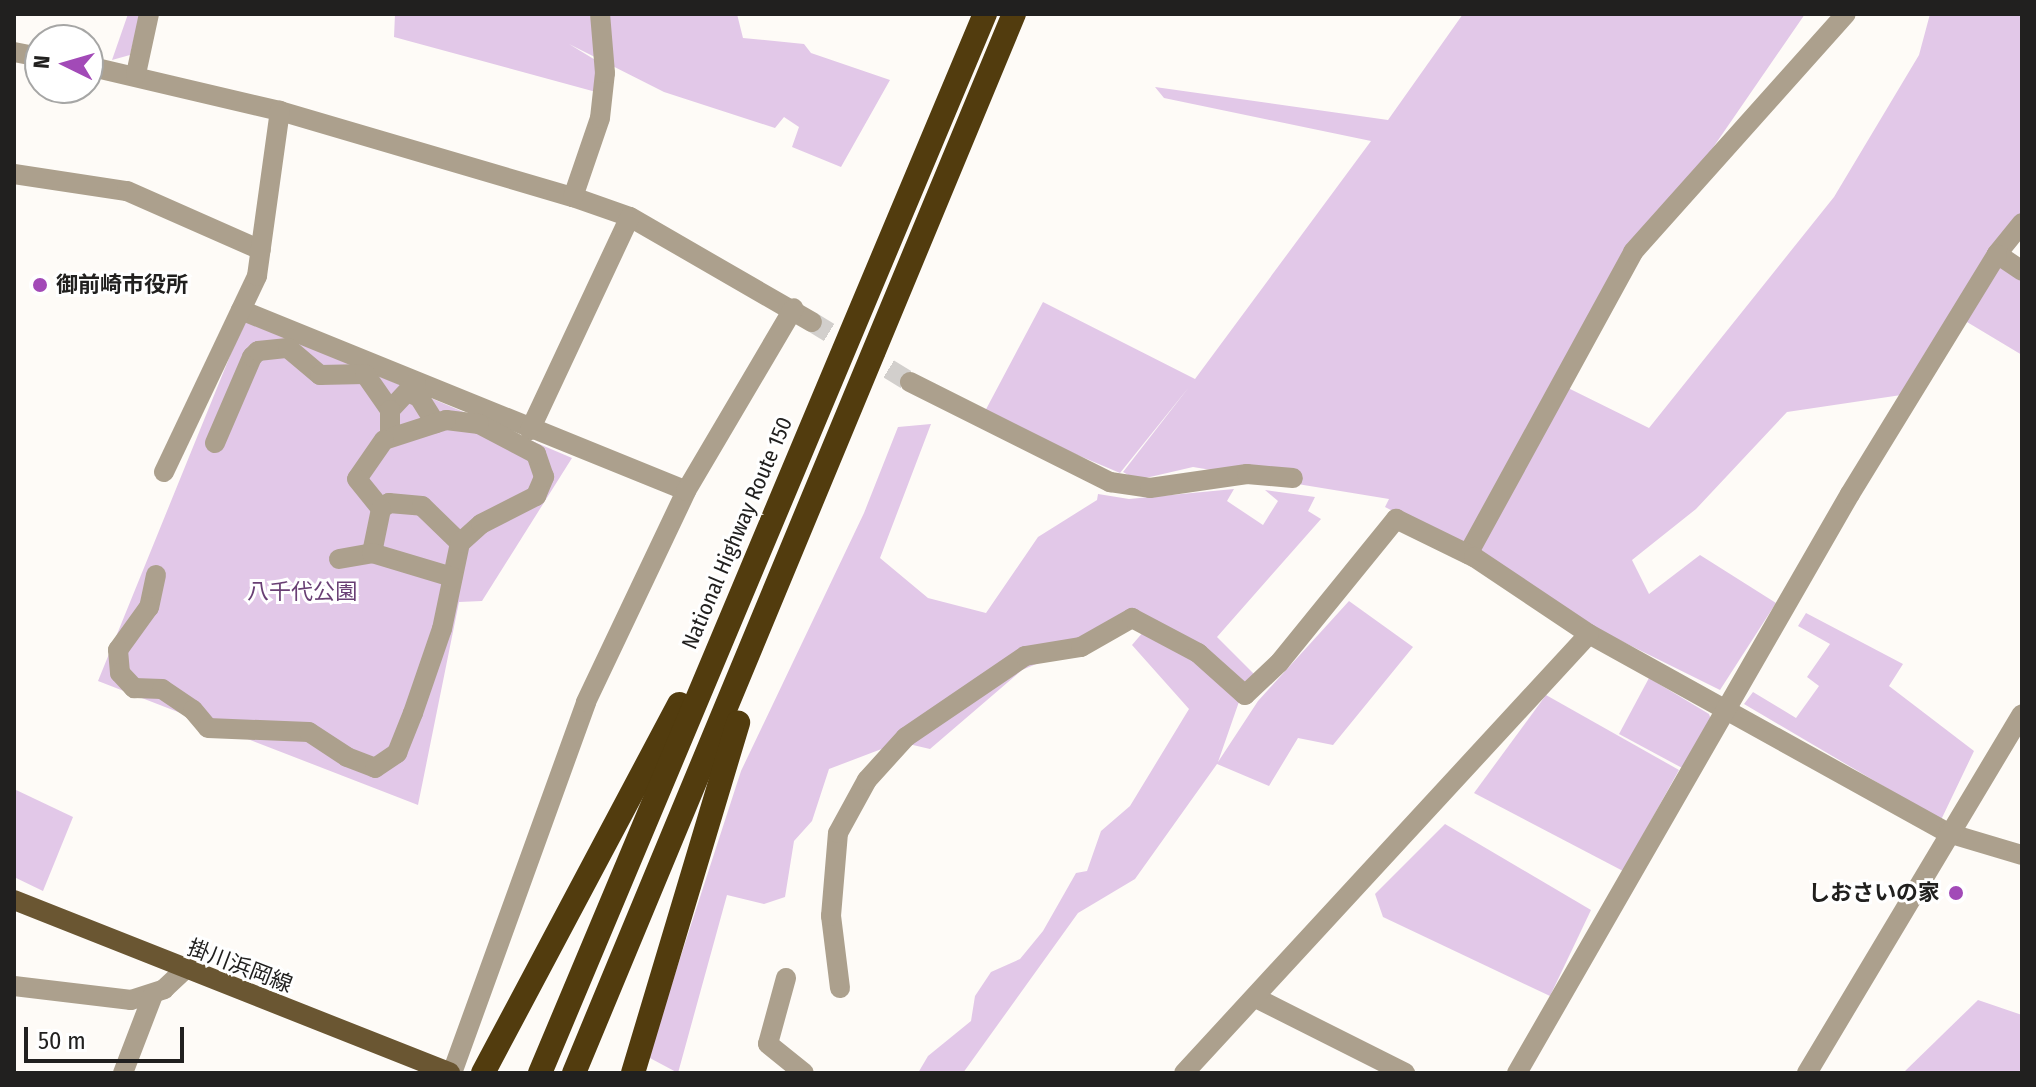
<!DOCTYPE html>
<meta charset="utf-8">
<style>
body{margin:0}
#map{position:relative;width:2036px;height:1087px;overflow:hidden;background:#fefbf7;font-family:"Fira Sans Condensed","Noto Sans JP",sans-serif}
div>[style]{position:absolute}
.green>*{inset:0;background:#e2c8e8}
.minor-tunnel>*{height:20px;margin-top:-10px;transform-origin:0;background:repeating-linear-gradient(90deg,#d2cfcc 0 20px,transparent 0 30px)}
.minor>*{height:20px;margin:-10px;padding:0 10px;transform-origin:10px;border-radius:10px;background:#aca08d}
.major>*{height:20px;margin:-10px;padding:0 10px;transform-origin:10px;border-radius:10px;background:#6a5632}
.highway>*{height:24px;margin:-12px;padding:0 12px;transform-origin:12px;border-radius:12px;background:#523c0e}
.dots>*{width:22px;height:22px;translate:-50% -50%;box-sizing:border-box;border:4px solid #fff;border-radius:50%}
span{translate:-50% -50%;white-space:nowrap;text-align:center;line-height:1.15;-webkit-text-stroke:6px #fff;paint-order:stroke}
.poi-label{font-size:22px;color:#21201f;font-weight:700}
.left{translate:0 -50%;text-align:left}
.right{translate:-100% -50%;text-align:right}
.street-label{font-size:22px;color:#21201f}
.park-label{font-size:22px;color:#693f74}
.frame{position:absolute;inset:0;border:16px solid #21201f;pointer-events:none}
.north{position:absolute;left:24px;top:24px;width:80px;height:80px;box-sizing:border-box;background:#fff;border:2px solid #a6a6a5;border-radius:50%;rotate:275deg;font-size:22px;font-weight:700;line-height:32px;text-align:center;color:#21201f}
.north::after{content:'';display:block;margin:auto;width:28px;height:36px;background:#a24ab7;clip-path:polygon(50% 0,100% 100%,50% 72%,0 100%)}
.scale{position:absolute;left:24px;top:1027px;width:160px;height:36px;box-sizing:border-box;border:4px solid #21201f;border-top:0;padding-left:10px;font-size:24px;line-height:28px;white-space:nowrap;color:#21201f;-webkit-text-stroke:6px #fff;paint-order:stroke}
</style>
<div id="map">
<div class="green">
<div style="clip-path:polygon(128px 14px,140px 14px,130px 55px,112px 60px)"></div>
<div style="clip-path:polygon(395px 14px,737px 14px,743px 38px,804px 44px,811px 53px,890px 80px,841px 167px,792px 147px,799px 127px,784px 117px,775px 128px,664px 92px,569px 44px,597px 61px,596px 92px,394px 37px)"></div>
<div style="clip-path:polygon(1463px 14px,1805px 14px,1604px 306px,1560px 384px,1649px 428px,1834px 197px,1919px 55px,1930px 14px,2022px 14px,2022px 238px,2005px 259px,2022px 269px,2022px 355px,1962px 319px,1908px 394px,1787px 412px,1696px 509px,1632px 560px,1649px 594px,1700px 555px,1776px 603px,1720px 690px,1601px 631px,1469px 550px,1385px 507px,1389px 499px,1193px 467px,1137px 480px,1123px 472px,1189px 387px,1120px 473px,983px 415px,1043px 302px,1195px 379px,1371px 141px,1164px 98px,1155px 87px,1388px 120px)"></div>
<div style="clip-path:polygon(245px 319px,572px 458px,482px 601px,459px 602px,418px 805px,98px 681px)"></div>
<div style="clip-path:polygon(931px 424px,880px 558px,928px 598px,986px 613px,1038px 537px,1097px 500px,1098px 494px,1129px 499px,1234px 489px,1227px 501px,1263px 525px,1278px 501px,1265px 490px,1315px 497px,1308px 511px,1321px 519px,1217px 637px,1258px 678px,1241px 696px,1218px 762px,1258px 701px,1349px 601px,1413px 647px,1333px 745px,1298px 738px,1269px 786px,1217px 764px,1135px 879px,1078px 913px,963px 1073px,918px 1073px,928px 1056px,971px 1021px,975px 996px,991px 972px,1020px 959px,1043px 931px,1076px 873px,1087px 871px,1101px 831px,1130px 806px,1189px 709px,1132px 645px,1144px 631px,1133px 623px,1022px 670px,930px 749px,900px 742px,829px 769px,812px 821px,794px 841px,785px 897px,764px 904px,727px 895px,678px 1073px,648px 1057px,741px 771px,864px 513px,898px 427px)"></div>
<div style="clip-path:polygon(1806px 613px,1903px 664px,1889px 686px,1974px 751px,1941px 820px,1744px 704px,1753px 692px,1796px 718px,1819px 686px,1807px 677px,1830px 644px,1798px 626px)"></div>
<div style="clip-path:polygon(1649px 678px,1709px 714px,1711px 720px,1684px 769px,1619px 734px)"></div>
<div style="clip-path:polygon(1546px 695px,1679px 770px,1623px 871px,1474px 793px)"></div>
<div style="clip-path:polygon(14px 789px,73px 817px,43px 891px,14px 877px)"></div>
<div style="clip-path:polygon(1445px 824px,1591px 910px,1550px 996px,1383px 917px,1375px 894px)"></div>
<div style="clip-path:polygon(1978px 1000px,2022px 1015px,2022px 1073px,1903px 1073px)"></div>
</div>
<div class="minor-tunnel">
<div style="left:812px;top:322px;width:115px;rotate:31.5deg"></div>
</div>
<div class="minor">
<div style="left:14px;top:52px;width:26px;rotate:11deg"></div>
<div style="left:88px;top:66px;width:197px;rotate:13.2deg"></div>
<div style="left:280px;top:111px;width:305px;rotate:16.4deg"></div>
<div style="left:573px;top:197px;width:60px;rotate:19.3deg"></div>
<div style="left:630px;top:217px;width:210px;rotate:30deg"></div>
<div style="left:136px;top:74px;width:61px;rotate:-77.8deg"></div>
<div style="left:14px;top:174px;width:114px;rotate:8.6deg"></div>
<div style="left:127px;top:191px;width:146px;rotate:23.8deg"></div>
<div style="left:573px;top:197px;width:83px;rotate:-71.1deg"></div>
<div style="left:600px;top:118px;width:45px;rotate:-83.7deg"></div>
<div style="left:605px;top:73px;width:59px;rotate:-94.8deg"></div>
<div style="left:2022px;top:223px;width:40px;rotate:129deg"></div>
<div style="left:1997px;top:254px;width:30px;rotate:34deg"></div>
<div style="left:241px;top:310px;width:480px;rotate:22.1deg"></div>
<div style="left:910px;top:382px;width:224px;rotate:26.6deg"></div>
<div style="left:1110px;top:482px;width:40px;rotate:8.5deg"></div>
<div style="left:1150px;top:488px;width:98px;rotate:-8.2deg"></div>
<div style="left:1247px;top:474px;width:46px;rotate:5deg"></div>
<div style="left:410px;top:393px;width:10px;rotate:24deg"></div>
<div style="left:419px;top:397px;width:31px;rotate:58deg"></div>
<div style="left:390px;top:410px;width:38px;rotate:-47deg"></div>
<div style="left:530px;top:430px;width:235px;rotate:-64.9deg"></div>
<div style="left:215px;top:443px;width:94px;rotate:-66.7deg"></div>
<div style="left:252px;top:357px;width:8px;rotate:-45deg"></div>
<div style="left:258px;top:351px;width:30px;rotate:-6deg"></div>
<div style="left:288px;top:348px;width:42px;rotate:40.2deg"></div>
<div style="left:320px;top:375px;width:45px;rotate:-1.3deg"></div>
<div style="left:365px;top:374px;width:44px;rotate:55.2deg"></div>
<div style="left:390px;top:410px;width:27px;rotate:90deg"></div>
<div style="left:164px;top:472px;width:217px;rotate:-64.6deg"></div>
<div style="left:257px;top:276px;width:167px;rotate:-82.1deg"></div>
<div style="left:381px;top:509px;width:10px;rotate:-37deg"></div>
<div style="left:389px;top:503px;width:33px;rotate:5deg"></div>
<div style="left:422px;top:506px;width:53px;rotate:44.2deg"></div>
<div style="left:1468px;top:554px;width:344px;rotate:-61.3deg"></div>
<div style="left:1633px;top:252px;width:319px;rotate:-48.2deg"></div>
<div style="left:339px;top:559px;width:34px;rotate:-10deg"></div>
<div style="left:156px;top:575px;width:33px;rotate:102deg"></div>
<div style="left:149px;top:607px;width:53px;rotate:125.8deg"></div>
<div style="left:118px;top:650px;width:23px;rotate:85deg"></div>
<div style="left:120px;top:673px;width:21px;rotate:47deg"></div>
<div style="left:134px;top:688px;width:28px;rotate:2deg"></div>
<div style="left:162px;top:689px;width:37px;rotate:34deg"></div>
<div style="left:193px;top:710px;width:23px;rotate:50deg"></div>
<div style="left:208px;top:728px;width:101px;rotate:2.3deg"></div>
<div style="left:309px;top:732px;width:45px;rotate:33.3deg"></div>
<div style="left:347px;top:757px;width:30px;rotate:21deg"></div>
<div style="left:375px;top:768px;width:27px;rotate:-34deg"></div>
<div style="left:397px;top:753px;width:43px;rotate:-68.2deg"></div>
<div style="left:413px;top:713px;width:89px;rotate:-71deg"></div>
<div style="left:442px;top:629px;width:88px;rotate:-78.2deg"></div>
<div style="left:460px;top:543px;width:28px;rotate:-42deg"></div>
<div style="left:481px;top:524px;width:62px;rotate:-27deg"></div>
<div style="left:536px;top:496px;width:21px;rotate:-67deg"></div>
<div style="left:544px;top:477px;width:24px;rotate:-109deg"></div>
<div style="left:536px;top:454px;width:64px;rotate:-152.2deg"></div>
<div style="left:479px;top:424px;width:33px;rotate:-173deg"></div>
<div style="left:446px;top:420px;width:65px;rotate:162.1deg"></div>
<div style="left:384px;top:440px;width:47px;rotate:124.7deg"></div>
<div style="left:357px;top:479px;width:38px;rotate:51deg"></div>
<div style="left:381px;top:509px;width:45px;rotate:101.6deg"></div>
<div style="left:372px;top:553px;width:84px;rotate:16.7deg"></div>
<div style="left:786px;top:978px;width:68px;rotate:105.3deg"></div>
<div style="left:768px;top:1044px;width:46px;rotate:38.9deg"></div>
<div style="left:14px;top:986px;width:118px;rotate:6.8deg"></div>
<div style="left:131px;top:1000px;width:35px;rotate:-18deg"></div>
<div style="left:164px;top:989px;width:26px;rotate:-43deg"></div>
<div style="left:840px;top:988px;width:73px;rotate:-97.1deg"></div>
<div style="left:831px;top:916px;width:83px;rotate:-85.2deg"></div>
<div style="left:838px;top:833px;width:60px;rotate:-61.3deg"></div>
<div style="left:867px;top:780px;width:58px;rotate:-47.8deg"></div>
<div style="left:906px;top:737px;width:144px;rotate:-34.2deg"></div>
<div style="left:1025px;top:656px;width:57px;rotate:-9.1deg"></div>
<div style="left:1081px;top:647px;width:59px;rotate:-29.6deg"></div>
<div style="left:1132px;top:618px;width:75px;rotate:27.9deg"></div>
<div style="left:1198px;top:653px;width:63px;rotate:41.8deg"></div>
<div style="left:1245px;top:695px;width:47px;rotate:-43.3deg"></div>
<div style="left:1279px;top:663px;width:186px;rotate:-50.9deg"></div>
<div style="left:1396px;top:519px;width:87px;rotate:26deg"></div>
<div style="left:1474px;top:557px;width:138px;rotate:33.8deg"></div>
<div style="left:1589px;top:634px;width:410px;rotate:29deg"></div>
<div style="left:1948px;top:833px;width:77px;rotate:16.6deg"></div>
<div style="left:1256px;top:998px;width:167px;rotate:26.7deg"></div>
<div style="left:123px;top:1073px;width:84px;rotate:-69deg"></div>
<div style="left:452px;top:1073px;width:394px;rotate:-70.1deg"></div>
<div style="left:586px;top:702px;width:233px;rotate:-64.6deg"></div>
<div style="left:686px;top:491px;width:212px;rotate:-59.5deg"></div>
<div style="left:1184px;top:1073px;width:597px;rotate:-47.31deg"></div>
<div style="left:1517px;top:1073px;width:668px;rotate:-60.1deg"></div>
<div style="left:1850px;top:494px;width:281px;rotate:-58.5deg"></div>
<div style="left:1807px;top:1073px;width:418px;rotate:-59.1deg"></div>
</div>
<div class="major">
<div style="left:14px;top:900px;width:469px;rotate:21.6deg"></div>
</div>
<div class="highway">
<div style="left:483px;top:1073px;width:418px;rotate:-62deg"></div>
<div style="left:540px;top:1073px;width:1149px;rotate:-67.21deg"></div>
<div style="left:574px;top:1073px;width:1147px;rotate:-67.44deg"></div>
<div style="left:633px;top:1073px;width:366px;rotate:-73.3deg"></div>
</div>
<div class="dots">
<div style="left:40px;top:285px;background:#a24ab7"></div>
<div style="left:1956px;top:893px;background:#a24ab7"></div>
</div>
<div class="poi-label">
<span class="left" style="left:56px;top:285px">御前崎市役所</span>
<span class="right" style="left:1940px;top:893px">しおさいの家</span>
</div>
<div class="street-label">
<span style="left:737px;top:533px;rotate:-67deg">National Highway Route 150</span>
<span style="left:240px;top:966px;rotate:21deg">掛川浜岡線</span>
</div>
<div class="park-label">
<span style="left:302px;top:592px">八千代公園</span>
</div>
<div class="frame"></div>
<div class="north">N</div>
<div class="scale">50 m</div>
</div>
